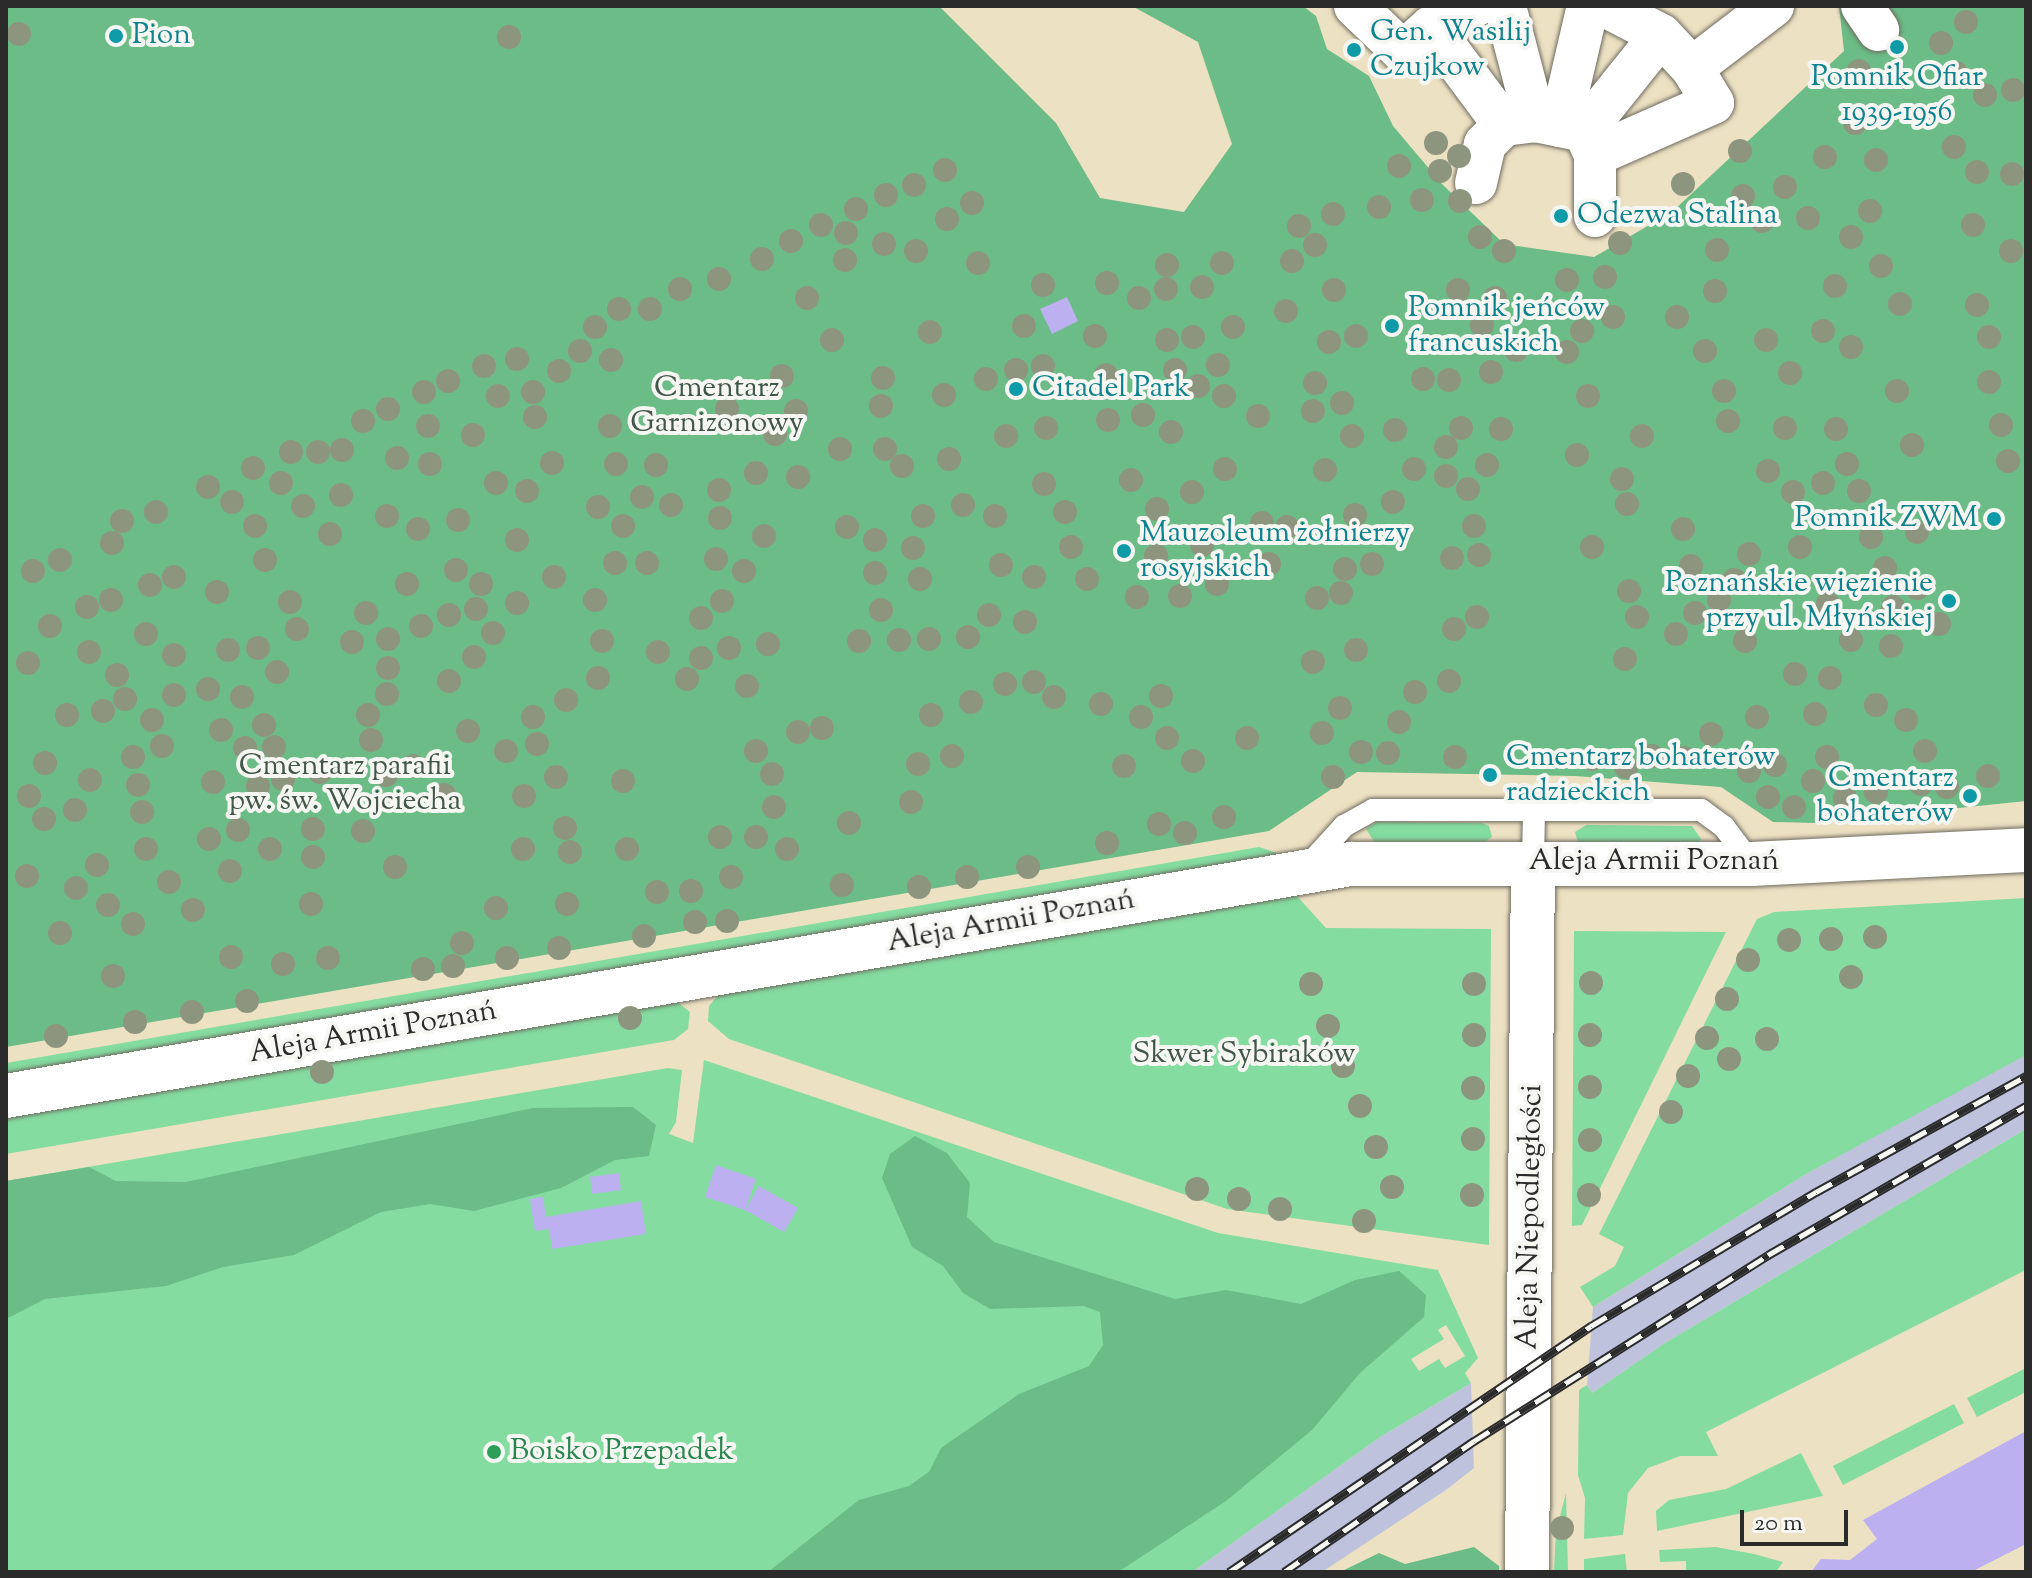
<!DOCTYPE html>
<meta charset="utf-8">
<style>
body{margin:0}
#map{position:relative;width:2032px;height:1578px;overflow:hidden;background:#ede1c3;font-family:"Sorts Mill Goudy",serif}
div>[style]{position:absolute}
.industrial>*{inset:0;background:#bfc2dd}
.green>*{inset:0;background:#84dca0}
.forest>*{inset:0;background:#6bbc86}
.building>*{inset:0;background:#bcb0f0}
.roads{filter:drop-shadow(0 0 2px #6f6b60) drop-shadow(0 0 2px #6f6b60)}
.lane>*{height:22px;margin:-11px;padding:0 11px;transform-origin:11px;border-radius:11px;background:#fff}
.street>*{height:42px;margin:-21px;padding:0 21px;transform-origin:21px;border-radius:21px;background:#fff}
.secondary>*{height:44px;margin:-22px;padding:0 22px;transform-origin:22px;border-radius:22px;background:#fff}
.rail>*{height:9px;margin-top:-4.5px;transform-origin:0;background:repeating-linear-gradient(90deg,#f6f6f2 0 18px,#2b2b2b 0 36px);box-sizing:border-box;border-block:2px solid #2b2b2b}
.trees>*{width:24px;height:24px;margin:-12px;border-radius:50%;background:#8e957f}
.dots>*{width:22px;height:22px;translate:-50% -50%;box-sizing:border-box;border:4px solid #f6f6f2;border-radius:50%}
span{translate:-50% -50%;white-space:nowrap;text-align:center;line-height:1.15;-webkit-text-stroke:8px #f6f6f2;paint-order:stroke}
.culture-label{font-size:30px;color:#0d838f}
.left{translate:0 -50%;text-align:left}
.right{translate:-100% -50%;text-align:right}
.park-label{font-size:30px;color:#415748}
.street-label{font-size:30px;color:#2b2b2b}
.leisure-label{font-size:30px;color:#27864d}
.frame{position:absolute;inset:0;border:8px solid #2b2b2b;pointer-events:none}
.scale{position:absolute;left:1740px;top:1510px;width:108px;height:36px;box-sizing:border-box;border:4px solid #2b2b2b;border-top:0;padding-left:10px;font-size:24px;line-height:28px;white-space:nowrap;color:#2b2b2b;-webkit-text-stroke:6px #f6f6f2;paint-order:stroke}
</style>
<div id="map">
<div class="industrial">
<div style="clip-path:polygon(2026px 1054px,2026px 1129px,1665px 1343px,1592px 1393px,1587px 1385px,1593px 1307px,1806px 1174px)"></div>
<div style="clip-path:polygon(1471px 1383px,1474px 1468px,1446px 1490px,1322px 1572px,1192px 1572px,1380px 1437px)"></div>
</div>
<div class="green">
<div style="clip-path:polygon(1376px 822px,1482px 823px,1489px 826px,1492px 837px,1483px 843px,1375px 843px,1366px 829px)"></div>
<div style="clip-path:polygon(1586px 825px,1692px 826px,1701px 839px,1698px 844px,1578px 843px,1575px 832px)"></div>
<div style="clip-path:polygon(1259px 847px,1283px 855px,6px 1077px,6px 1063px)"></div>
<div style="clip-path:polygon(1296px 895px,1326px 928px,1491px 929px,1489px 1245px,1227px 1209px,729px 1039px,708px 1021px,709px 1006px,720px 993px)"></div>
<div style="clip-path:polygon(2026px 898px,2026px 1055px,1806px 1174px,1593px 1307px,1580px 1287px,1615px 1266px,1624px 1247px,1599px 1234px,1757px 919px,1774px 912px)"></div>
<div style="clip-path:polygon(1574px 931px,1726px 932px,1582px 1225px,1572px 1226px)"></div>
<div style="clip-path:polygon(676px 1001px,690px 1012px,688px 1029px,674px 1040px,6px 1154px,6px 1116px)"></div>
<div style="clip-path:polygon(evenodd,704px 1060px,1218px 1233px,1438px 1270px,1478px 1358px,1465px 1373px,1471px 1383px,1380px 1437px,1192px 1572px,6px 1572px,6px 1181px,668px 1068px,682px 1070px,676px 1122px,669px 1134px,693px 1143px,704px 1060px,1446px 1325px,1465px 1356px,1445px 1368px,1439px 1359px,1419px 1371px,1411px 1359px,1444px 1339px,1438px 1330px,1446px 1325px)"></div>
<div style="clip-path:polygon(2026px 1129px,2026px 1270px,1706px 1432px,1718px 1456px,1680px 1456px,1648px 1468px,1628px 1493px,1623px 1535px,1584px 1539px,1585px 1498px,1578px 1475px,1579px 1390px,1587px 1385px,1592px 1393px,1665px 1343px)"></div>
<div style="clip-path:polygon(2026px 1368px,2026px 1392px,1977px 1417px,1967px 1398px)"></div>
<div style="clip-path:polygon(1954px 1404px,1964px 1423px,1843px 1485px,1833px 1466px)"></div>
<div style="clip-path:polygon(1801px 1453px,1823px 1496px,1657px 1531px,1656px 1511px,1669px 1500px,1726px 1489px)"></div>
<div style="clip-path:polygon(1566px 1493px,1568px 1572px,1554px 1572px,1556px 1532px)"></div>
<div style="clip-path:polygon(1716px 1547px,1754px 1554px,1783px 1562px,1776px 1572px,1686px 1572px,1686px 1561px,1660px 1562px,1659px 1550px)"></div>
<div style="clip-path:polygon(1625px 1554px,1627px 1572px,1584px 1572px,1584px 1559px)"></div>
</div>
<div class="forest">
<div style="clip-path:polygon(6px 6px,939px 6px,1056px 123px,1100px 198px,1184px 212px,1232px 144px,1198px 42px,1132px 6px,1303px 6px,1316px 16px,1327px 49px,1369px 76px,1393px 126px,1443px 185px,1504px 244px,1594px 257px,1672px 212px,1844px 51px,1839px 6px,2026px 6px,2026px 801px,1815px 823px,1773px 822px,1721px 787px,1575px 776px,1357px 772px,1269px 831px,6px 1047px)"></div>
<div style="clip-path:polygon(633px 1107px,656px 1125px,649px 1156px,615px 1160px,561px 1188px,474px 1211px,430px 1204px,381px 1212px,294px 1255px,223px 1267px,166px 1286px,45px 1299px,6px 1319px,6px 1181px,89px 1167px,116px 1181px,186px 1182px,533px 1108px)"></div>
<div style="clip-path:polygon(915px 1136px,947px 1153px,970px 1183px,967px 1217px,994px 1242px,1175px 1299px,1226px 1290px,1301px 1304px,1355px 1280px,1399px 1271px,1426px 1295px,1424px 1317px,1360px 1373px,1312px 1430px,1226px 1501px,1118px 1572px,768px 1572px,859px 1500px,909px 1486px,929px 1472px,941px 1448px,1019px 1394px,1089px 1366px,1103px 1345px,1100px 1312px,1084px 1306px,990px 1309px,963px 1293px,943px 1266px,912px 1247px,882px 1178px,890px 1154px)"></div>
<div style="clip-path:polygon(1474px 1547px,1499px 1566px,1499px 1572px,1340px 1572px,1379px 1553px,1405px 1564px)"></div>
</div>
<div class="building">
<div style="clip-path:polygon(1067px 297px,1078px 321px,1052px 334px,1040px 309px)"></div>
<div style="clip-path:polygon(716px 1165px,756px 1179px,745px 1210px,705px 1197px)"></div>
<div style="clip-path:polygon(619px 1173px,621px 1190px,592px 1194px,590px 1177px)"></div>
<div style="clip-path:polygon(759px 1186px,798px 1208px,784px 1232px,745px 1210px)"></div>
<div style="clip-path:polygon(543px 1197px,546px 1217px,641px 1201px,646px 1234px,552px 1249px,549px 1229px,535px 1231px,530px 1199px)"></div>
<div style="clip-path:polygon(2026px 1431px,2026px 1544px,1971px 1572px,1811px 1572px,1821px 1559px,1850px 1560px,1877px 1539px,1863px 1520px)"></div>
</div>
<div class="roads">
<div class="lane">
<div style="left:1533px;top:863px;width:52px;rotate:-88.9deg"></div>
<div style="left:1305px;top:869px;width:58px;rotate:-47.8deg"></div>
<div style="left:1344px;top:826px;width:33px;rotate:-29deg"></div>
<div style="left:1373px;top:810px;width:328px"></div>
<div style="left:1701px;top:810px;width:29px;rotate:36deg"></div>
<div style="left:1724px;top:827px;width:46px;rotate:52.9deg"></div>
</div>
<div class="street">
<div style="left:1355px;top:6px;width:66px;rotate:43.8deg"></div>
<div style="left:1403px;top:52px;width:38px;rotate:-42deg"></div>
<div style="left:1431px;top:27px;width:49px;rotate:-25.5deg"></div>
<div style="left:1505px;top:6px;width:119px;rotate:75.4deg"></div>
<div style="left:1862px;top:6px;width:29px;rotate:56deg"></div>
<div style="left:1431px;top:27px;width:122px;rotate:53.3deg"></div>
<div style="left:1692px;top:68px;width:102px;rotate:-37.4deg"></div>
<div style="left:1560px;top:126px;width:123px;rotate:-76.9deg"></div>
<div style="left:1584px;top:131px;width:123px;rotate:-51.3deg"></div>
<div style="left:1595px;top:155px;width:129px;rotate:-23.8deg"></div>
<div style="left:1713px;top:103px;width:41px;rotate:-121deg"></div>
<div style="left:1692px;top:68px;width:45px;rotate:-133.2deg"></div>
<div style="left:1661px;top:35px;width:63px;rotate:-152.6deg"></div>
<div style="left:1476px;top:183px;width:40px;rotate:-77deg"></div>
<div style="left:1485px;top:144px;width:27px;rotate:-45deg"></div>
<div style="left:1504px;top:125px;width:31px;rotate:-7deg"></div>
<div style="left:1535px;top:121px;width:50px;rotate:11.5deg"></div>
<div style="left:1584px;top:131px;width:26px;rotate:65deg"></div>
<div style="left:1595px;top:155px;width:61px;rotate:90deg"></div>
</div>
<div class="secondary">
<div style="left:6px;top:1096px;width:1365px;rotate:-9.79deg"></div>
<div style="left:1351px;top:864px;width:401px"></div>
<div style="left:1752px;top:864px;width:274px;rotate:-2.9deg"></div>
<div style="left:1527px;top:1572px;width:709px;rotate:-89.52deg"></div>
</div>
</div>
<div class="rail">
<div style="left:1229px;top:1572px;width:438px;rotate:-34.2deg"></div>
<div style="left:1591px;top:1326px;width:262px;rotate:-30.8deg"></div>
<div style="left:1816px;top:1192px;width:240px;rotate:-28.9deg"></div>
<div style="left:1284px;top:1572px;width:231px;rotate:-34.6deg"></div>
<div style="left:1474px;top:1441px;width:348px;rotate:-32.3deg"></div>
<div style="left:1768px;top:1255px;width:298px;rotate:-30deg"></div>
</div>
<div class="trees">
<div style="left:1966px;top:22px"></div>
<div style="left:19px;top:34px"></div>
<div style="left:509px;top:37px"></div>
<div style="left:1941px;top:43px"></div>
<div style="left:1859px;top:71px"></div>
<div style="left:1956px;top:73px"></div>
<div style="left:2013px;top:90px"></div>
<div style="left:1985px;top:95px"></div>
<div style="left:1855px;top:123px"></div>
<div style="left:1436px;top:143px"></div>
<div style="left:1954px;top:147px"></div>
<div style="left:1740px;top:151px"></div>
<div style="left:1459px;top:156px"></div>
<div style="left:1825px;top:157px"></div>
<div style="left:1876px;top:160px"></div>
<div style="left:1399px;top:166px"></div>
<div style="left:945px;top:170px"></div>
<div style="left:1440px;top:171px"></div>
<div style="left:1977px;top:172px"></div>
<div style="left:2012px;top:174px"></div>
<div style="left:1683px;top:184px"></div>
<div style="left:914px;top:185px"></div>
<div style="left:1785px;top:187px"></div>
<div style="left:886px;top:195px"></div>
<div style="left:1743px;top:196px"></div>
<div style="left:1422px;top:200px"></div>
<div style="left:1460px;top:201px"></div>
<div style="left:972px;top:203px"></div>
<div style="left:1379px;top:207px"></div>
<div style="left:856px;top:209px"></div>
<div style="left:1870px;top:211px"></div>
<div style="left:1333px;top:214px"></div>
<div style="left:1808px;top:218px"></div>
<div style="left:947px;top:219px"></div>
<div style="left:1762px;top:221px"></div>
<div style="left:821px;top:225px"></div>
<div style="left:1973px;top:225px"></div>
<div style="left:1299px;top:226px"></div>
<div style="left:846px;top:233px"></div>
<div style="left:1480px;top:237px"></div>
<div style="left:1851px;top:237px"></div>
<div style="left:791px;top:241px"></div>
<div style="left:1620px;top:243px"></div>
<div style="left:884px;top:244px"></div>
<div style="left:1315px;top:245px"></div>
<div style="left:1717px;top:250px"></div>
<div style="left:916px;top:251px"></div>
<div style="left:1504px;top:251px"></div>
<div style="left:2011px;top:251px"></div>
<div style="left:762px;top:259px"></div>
<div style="left:845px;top:260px"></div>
<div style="left:1292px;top:261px"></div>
<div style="left:978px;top:263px"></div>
<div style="left:1222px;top:263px"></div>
<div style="left:1167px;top:265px"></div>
<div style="left:1881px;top:266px"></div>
<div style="left:1605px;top:277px"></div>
<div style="left:719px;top:279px"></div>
<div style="left:1567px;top:280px"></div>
<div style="left:1107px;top:283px"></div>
<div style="left:1043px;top:285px"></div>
<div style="left:1835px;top:286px"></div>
<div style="left:1202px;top:287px"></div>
<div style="left:680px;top:289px"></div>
<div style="left:1166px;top:289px"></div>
<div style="left:1334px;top:290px"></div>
<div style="left:1458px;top:290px"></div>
<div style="left:1715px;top:291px"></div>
<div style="left:807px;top:298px"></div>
<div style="left:1139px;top:298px"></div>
<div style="left:1495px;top:298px"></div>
<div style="left:1900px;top:304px"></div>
<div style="left:1977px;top:305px"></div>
<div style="left:619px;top:309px"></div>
<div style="left:650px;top:309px"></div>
<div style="left:1286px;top:311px"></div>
<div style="left:1613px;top:317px"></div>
<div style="left:1677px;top:317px"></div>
<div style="left:1482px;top:325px"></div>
<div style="left:1024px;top:326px"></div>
<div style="left:595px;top:327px"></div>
<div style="left:1233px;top:327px"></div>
<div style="left:1582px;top:331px"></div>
<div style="left:1823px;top:331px"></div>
<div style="left:930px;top:332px"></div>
<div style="left:1095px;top:336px"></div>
<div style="left:1356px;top:336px"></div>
<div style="left:1193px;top:337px"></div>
<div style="left:1989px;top:337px"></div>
<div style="left:832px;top:340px"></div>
<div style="left:1167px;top:340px"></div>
<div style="left:1766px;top:340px"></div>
<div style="left:1329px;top:342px"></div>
<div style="left:1851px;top:347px"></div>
<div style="left:1516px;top:350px"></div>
<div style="left:580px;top:351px"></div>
<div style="left:1705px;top:351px"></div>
<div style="left:1567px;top:352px"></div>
<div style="left:517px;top:359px"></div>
<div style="left:611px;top:360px"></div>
<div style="left:1218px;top:365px"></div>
<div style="left:484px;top:366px"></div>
<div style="left:1043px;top:366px"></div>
<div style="left:1016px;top:370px"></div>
<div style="left:1175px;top:370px"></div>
<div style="left:559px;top:371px"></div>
<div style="left:1491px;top:372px"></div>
<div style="left:1790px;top:373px"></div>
<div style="left:1106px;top:375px"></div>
<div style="left:782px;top:376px"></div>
<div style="left:883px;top:378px"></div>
<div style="left:986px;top:379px"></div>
<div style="left:1423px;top:379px"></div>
<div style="left:1449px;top:380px"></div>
<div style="left:448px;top:381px"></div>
<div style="left:1989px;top:382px"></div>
<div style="left:1315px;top:383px"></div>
<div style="left:1198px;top:386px"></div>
<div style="left:1724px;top:391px"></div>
<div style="left:1897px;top:391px"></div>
<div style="left:424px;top:392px"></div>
<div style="left:533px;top:392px"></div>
<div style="left:944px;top:395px"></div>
<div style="left:498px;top:396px"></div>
<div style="left:1224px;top:396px"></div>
<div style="left:1588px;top:396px"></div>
<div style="left:1342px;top:403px"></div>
<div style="left:881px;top:406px"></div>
<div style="left:388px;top:409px"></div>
<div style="left:727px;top:409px"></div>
<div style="left:796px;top:411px"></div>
<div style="left:1313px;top:411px"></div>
<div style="left:1143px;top:415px"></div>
<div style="left:1258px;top:416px"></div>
<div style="left:535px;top:417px"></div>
<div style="left:1108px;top:420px"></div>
<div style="left:363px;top:421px"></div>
<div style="left:1728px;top:421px"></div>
<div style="left:2001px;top:425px"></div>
<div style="left:428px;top:426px"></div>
<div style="left:610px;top:426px"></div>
<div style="left:1046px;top:428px"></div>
<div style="left:1461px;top:428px"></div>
<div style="left:1785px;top:428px"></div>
<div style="left:1501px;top:429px"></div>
<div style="left:1836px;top:429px"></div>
<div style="left:1395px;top:430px"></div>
<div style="left:1171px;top:432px"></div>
<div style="left:775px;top:434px"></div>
<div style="left:473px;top:435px"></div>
<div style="left:1006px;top:436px"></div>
<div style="left:1352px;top:436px"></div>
<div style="left:1642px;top:436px"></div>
<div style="left:1912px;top:445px"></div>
<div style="left:1446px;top:447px"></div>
<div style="left:840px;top:449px"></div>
<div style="left:885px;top:449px"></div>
<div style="left:342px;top:450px"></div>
<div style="left:291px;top:452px"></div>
<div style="left:318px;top:452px"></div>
<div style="left:1577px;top:455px"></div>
<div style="left:397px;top:458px"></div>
<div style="left:949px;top:459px"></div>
<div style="left:2008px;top:461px"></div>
<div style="left:552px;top:463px"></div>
<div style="left:430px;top:464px"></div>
<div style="left:616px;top:464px"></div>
<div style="left:1847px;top:464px"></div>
<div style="left:656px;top:465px"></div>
<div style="left:1487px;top:465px"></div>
<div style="left:902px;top:466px"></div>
<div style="left:253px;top:468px"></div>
<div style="left:1225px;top:469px"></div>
<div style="left:1414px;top:469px"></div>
<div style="left:1325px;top:470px"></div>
<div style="left:1768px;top:471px"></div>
<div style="left:756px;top:473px"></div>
<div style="left:1446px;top:476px"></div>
<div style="left:798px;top:477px"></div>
<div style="left:1622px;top:479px"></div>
<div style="left:1131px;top:480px"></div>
<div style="left:281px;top:483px"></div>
<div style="left:496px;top:483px"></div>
<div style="left:1823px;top:483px"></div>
<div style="left:1044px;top:484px"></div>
<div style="left:208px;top:487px"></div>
<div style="left:1468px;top:489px"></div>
<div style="left:719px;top:490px"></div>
<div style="left:527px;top:491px"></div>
<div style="left:1859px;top:491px"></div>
<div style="left:1192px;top:492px"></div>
<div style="left:1793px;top:492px"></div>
<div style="left:341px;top:495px"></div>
<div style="left:642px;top:497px"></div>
<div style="left:232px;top:502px"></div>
<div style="left:1393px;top:502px"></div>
<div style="left:1627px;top:504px"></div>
<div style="left:671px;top:505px"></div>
<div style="left:963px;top:505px"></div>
<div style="left:303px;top:506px"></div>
<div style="left:598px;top:507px"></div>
<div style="left:1157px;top:509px"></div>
<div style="left:156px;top:512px"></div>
<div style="left:1065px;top:512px"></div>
<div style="left:1355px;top:515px"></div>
<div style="left:387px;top:516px"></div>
<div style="left:923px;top:516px"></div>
<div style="left:995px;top:516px"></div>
<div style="left:720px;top:518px"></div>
<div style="left:458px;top:520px"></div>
<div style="left:122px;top:521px"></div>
<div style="left:1262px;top:523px"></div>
<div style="left:255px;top:526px"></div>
<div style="left:623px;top:526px"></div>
<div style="left:1474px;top:526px"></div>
<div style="left:847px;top:527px"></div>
<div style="left:1287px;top:527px"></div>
<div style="left:418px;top:529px"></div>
<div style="left:1683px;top:529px"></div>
<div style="left:1917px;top:532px"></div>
<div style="left:330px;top:534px"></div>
<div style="left:764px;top:536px"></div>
<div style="left:1871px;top:537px"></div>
<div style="left:517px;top:540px"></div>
<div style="left:875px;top:540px"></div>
<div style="left:112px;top:543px"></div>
<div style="left:1202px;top:545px"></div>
<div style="left:1071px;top:547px"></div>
<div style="left:1592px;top:547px"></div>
<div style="left:1800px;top:547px"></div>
<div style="left:913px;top:548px"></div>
<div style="left:1749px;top:554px"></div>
<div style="left:1479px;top:555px"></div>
<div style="left:1156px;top:556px"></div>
<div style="left:1452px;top:558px"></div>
<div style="left:716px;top:559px"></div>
<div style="left:60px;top:560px"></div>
<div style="left:265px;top:560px"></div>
<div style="left:615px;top:563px"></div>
<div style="left:647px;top:563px"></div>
<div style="left:1269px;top:564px"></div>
<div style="left:1372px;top:564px"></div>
<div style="left:1001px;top:565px"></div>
<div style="left:1691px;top:566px"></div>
<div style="left:1885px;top:568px"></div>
<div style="left:1345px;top:569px"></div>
<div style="left:456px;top:570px"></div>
<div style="left:33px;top:571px"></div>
<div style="left:744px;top:571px"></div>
<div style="left:875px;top:573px"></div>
<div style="left:174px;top:577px"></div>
<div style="left:554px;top:577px"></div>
<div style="left:1034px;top:577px"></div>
<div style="left:920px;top:579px"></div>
<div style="left:1087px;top:579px"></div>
<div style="left:1734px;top:580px"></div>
<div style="left:407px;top:584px"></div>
<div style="left:481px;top:584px"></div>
<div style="left:1217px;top:584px"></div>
<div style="left:150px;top:585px"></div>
<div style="left:1917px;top:588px"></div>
<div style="left:1629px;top:591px"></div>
<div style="left:217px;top:592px"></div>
<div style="left:1341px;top:593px"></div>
<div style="left:1180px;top:596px"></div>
<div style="left:1137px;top:597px"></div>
<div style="left:1317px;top:598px"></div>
<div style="left:111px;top:600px"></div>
<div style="left:595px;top:600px"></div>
<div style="left:1719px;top:600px"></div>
<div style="left:722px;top:601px"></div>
<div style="left:290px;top:602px"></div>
<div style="left:517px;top:603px"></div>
<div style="left:1828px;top:604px"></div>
<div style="left:87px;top:607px"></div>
<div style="left:1893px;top:607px"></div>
<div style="left:476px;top:609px"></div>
<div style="left:881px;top:610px"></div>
<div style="left:366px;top:613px"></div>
<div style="left:1695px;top:613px"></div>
<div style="left:449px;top:615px"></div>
<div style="left:989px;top:615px"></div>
<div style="left:1477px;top:617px"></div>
<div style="left:1637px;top:617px"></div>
<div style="left:701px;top:618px"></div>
<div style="left:1025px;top:622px"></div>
<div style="left:1939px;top:624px"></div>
<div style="left:50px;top:626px"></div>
<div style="left:421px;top:626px"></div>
<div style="left:297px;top:629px"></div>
<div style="left:1454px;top:629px"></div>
<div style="left:493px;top:633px"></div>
<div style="left:146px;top:634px"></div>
<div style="left:1676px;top:634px"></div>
<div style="left:968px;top:637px"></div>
<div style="left:388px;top:639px"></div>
<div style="left:929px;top:639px"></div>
<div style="left:899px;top:640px"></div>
<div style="left:1851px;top:640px"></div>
<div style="left:602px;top:641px"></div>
<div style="left:859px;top:641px"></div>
<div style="left:1745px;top:641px"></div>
<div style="left:352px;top:642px"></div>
<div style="left:768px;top:644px"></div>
<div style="left:1891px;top:646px"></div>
<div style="left:258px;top:648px"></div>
<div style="left:729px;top:648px"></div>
<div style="left:228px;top:650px"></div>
<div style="left:1356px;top:650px"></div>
<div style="left:89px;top:652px"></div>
<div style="left:658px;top:652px"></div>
<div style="left:174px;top:655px"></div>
<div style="left:474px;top:657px"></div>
<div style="left:701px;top:658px"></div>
<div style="left:1625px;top:659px"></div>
<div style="left:1313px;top:662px"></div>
<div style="left:28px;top:663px"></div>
<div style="left:388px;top:668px"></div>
<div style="left:277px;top:672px"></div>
<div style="left:1795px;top:674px"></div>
<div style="left:117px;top:675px"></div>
<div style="left:598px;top:678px"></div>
<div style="left:1830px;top:678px"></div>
<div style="left:687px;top:679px"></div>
<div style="left:449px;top:681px"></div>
<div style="left:1449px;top:681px"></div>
<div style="left:1034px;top:682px"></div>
<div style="left:1005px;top:684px"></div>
<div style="left:747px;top:686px"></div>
<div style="left:208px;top:689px"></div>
<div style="left:1415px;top:692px"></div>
<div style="left:387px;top:694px"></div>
<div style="left:174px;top:695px"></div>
<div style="left:1161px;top:696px"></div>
<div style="left:242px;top:697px"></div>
<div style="left:1054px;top:697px"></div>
<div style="left:125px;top:699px"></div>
<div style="left:566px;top:700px"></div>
<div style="left:971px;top:702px"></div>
<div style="left:1101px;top:704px"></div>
<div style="left:1876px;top:705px"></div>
<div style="left:1340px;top:708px"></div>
<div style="left:103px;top:711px"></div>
<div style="left:1815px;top:714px"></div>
<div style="left:67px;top:715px"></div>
<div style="left:368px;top:715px"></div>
<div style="left:931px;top:715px"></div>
<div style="left:533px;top:717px"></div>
<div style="left:1141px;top:717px"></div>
<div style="left:1757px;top:717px"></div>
<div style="left:152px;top:720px"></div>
<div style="left:1906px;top:720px"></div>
<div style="left:1399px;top:722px"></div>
<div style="left:264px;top:725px"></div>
<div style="left:822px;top:728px"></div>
<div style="left:221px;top:730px"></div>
<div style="left:468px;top:731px"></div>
<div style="left:798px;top:732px"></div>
<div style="left:1322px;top:733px"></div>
<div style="left:1711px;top:734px"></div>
<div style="left:1167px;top:738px"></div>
<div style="left:1247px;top:738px"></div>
<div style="left:371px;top:740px"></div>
<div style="left:537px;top:744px"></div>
<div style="left:162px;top:746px"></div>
<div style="left:274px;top:747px"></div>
<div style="left:245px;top:748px"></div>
<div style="left:506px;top:751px"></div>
<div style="left:756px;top:751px"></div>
<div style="left:1925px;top:751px"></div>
<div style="left:1361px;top:752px"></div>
<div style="left:1388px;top:753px"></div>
<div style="left:952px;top:756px"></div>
<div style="left:1652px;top:756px"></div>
<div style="left:133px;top:757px"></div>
<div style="left:1455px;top:757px"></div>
<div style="left:1827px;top:757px"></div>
<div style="left:1684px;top:758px"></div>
<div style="left:1592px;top:759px"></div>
<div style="left:1193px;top:761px"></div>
<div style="left:45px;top:763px"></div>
<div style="left:918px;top:764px"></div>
<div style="left:1775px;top:765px"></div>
<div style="left:413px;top:766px"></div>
<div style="left:1124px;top:766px"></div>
<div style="left:1626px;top:767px"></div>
<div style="left:1749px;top:771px"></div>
<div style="left:320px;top:772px"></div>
<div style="left:772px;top:774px"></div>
<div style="left:386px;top:775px"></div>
<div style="left:1988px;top:776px"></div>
<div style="left:556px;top:777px"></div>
<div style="left:1333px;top:777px"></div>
<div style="left:283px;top:779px"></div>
<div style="left:90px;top:780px"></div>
<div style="left:623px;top:781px"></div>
<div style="left:1813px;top:781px"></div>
<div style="left:213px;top:782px"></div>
<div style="left:1921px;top:784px"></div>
<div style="left:138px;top:785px"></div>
<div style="left:258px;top:786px"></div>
<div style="left:1947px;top:787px"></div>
<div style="left:1876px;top:792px"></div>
<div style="left:444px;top:795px"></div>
<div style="left:29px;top:796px"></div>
<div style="left:524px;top:796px"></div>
<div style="left:1768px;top:797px"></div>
<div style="left:1845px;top:798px"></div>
<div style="left:911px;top:802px"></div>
<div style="left:774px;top:807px"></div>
<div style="left:1794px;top:807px"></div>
<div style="left:75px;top:810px"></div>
<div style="left:142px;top:812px"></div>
<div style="left:1224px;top:817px"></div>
<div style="left:44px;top:819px"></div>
<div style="left:849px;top:823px"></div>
<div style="left:1159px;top:824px"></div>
<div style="left:565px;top:828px"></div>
<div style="left:313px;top:829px"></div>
<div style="left:238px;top:830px"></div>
<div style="left:363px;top:831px"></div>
<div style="left:1185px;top:833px"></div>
<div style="left:720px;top:837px"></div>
<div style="left:756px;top:837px"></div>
<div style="left:209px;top:839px"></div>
<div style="left:1107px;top:843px"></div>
<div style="left:146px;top:849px"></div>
<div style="left:270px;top:849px"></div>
<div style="left:523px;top:849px"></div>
<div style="left:627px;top:849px"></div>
<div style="left:787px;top:849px"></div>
<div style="left:570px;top:852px"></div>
<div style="left:313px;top:857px"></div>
<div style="left:97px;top:865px"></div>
<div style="left:395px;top:867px"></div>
<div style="left:1028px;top:867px"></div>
<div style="left:230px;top:871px"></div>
<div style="left:27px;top:876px"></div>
<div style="left:731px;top:877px"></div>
<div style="left:967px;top:877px"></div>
<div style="left:169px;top:882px"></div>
<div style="left:842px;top:885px"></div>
<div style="left:919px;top:887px"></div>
<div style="left:76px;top:888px"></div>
<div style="left:691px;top:891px"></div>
<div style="left:657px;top:892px"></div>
<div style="left:311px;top:904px"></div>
<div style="left:567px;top:904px"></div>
<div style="left:108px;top:905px"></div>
<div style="left:496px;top:908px"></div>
<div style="left:193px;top:910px"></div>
<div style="left:727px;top:921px"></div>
<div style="left:695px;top:922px"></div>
<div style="left:133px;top:924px"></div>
<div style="left:60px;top:933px"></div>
<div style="left:644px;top:936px"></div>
<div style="left:1875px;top:937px"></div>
<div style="left:1831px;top:939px"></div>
<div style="left:1789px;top:940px"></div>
<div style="left:462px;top:943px"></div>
<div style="left:559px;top:948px"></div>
<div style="left:231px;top:957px"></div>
<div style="left:328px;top:958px"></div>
<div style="left:507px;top:958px"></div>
<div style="left:1748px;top:960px"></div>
<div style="left:283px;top:964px"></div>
<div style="left:453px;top:966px"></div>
<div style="left:423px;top:969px"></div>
<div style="left:113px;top:976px"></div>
<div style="left:1851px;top:977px"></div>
<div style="left:1591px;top:983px"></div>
<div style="left:1311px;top:984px"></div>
<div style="left:1474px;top:984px"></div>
<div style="left:1727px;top:999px"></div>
<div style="left:247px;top:1001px"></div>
<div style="left:192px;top:1012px"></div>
<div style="left:630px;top:1018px"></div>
<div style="left:135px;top:1022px"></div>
<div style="left:1328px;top:1026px"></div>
<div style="left:1474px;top:1035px"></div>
<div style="left:1590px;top:1035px"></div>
<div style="left:56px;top:1036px"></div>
<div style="left:1707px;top:1038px"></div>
<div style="left:1767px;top:1039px"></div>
<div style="left:1729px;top:1059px"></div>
<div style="left:1343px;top:1066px"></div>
<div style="left:322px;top:1072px"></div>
<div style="left:1688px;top:1076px"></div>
<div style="left:1590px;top:1087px"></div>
<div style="left:1473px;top:1088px"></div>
<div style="left:1360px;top:1106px"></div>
<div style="left:1671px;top:1112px"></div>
<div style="left:1473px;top:1139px"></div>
<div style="left:1590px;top:1140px"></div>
<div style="left:1376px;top:1147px"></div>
<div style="left:1392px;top:1187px"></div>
<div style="left:1197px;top:1189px"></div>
<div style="left:1472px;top:1195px"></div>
<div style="left:1589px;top:1195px"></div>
<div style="left:1239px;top:1199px"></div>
<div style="left:1280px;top:1209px"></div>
<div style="left:1364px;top:1221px"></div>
<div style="left:1562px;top:1528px"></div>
</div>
<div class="dots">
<div style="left:116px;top:36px;background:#0f9aa8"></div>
<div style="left:1897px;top:47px;background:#0f9aa8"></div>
<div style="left:1354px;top:50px;background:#0f9aa8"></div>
<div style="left:1561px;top:216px;background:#0f9aa8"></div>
<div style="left:1392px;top:326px;background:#0f9aa8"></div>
<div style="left:1016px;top:389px;background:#0f9aa8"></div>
<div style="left:1994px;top:519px;background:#0f9aa8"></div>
<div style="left:1124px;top:551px;background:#0f9aa8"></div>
<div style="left:1949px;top:601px;background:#0f9aa8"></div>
<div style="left:1490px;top:775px;background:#0f9aa8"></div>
<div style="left:1970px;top:796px;background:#0f9aa8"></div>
<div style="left:494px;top:1452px;background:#2e9e5b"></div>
</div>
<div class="culture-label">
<span class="left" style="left:1370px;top:50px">Gen. Wasilij<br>Czujkow</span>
<span class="left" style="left:132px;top:36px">Pion</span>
<span style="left:1897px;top:95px">Pomnik Ofiar<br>1939-1956</span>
<span class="left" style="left:1577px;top:216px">Odezwa Stalina</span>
<span class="left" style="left:1408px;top:326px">Pomnik jeńców<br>francuskich</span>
<span class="left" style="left:1032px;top:389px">Citadel Park</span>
<span class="right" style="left:1978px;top:519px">Pomnik ZWM</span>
<span class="left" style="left:1140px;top:551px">Mauzoleum żołnierzy<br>rosyjskich</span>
<span class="right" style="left:1933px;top:601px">Poznańskie więzienie<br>przy ul. Młyńskiej</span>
<span class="left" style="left:1506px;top:775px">Cmentarz bohaterów<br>radzieckich</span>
<span class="right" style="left:1954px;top:796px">Cmentarz<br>bohaterów</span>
</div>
<div class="park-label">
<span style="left:717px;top:406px">Cmentarz<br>Garnizonowy</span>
<span style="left:345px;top:784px">Cmentarz parafii<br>pw. św. Wojciecha</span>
<span style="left:1244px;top:1055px">Skwer Sybiraków</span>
</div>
<div class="street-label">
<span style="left:1654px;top:862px">Aleja Armii Poznań</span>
<span style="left:1011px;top:922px;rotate:-10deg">Aleja Armii Poznań</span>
<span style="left:373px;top:1033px;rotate:-10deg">Aleja Armii Poznań</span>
<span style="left:1531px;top:1217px;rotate:-89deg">Aleja Niepodległości</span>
</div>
<div class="leisure-label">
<span class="left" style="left:510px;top:1452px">Boisko Przepadek</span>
</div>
<div class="frame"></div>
<div class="scale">20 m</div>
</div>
